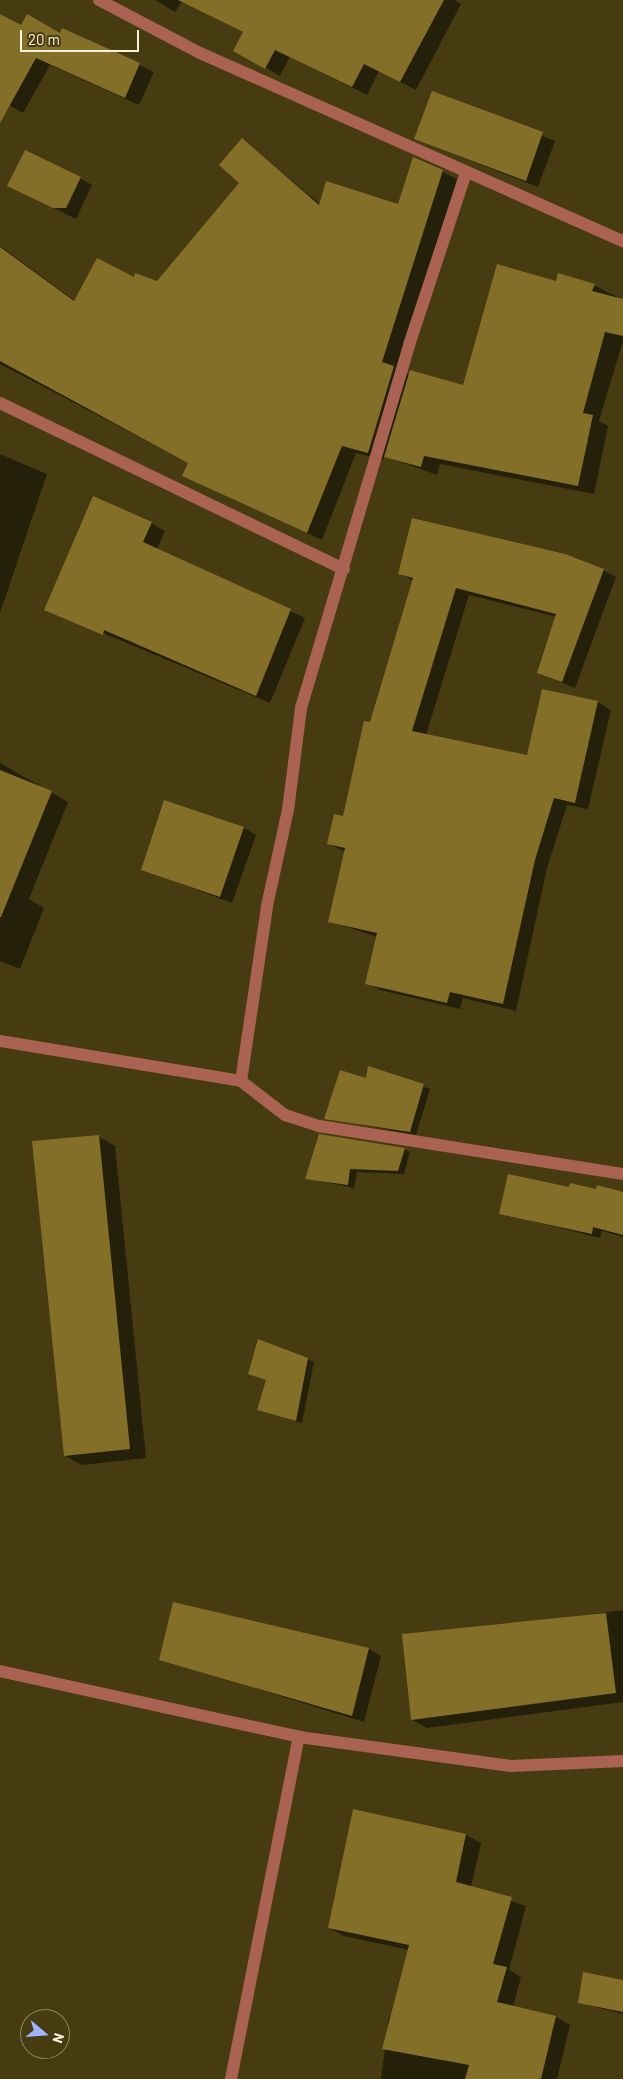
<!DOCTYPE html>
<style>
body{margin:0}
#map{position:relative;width:623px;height:2079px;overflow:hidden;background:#473c11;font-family:Barlow,sans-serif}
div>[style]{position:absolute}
.shadow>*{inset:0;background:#0007}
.building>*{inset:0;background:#836f28}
.minor>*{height:12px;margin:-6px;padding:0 6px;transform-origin:6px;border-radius:6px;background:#aa6353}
.tertiary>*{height:12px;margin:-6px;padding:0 6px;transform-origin:6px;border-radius:6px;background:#aa6353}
span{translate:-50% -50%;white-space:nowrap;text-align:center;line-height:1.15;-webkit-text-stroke:5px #473c11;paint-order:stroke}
.north{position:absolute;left:20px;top:2009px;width:50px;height:50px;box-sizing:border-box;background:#473c11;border:1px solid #8f8663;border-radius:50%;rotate:108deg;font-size:14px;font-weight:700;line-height:20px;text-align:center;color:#fbf4dd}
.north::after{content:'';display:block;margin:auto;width:18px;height:22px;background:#a1b3fd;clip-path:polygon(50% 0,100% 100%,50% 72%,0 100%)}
.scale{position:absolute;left:20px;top:30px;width:119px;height:22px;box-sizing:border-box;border:2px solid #fbf4dd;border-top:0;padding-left:6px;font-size:15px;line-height:18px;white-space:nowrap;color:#fbf4dd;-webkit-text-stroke:4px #473c11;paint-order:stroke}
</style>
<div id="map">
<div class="shadow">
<div style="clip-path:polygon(155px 0,455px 0,461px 4px,416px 90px,379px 71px,367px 95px,290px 57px,280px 76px,235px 50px,244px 33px,182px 1px,175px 12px)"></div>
<div style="clip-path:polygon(0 15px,21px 27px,61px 34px,63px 29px,154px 72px,139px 105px,50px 65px,23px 113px,0 100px)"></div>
<div style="clip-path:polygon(433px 92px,555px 141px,538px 187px,415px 139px)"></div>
<div style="clip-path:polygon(242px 139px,320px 204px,399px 206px,414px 158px,457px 179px,397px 369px,410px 376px,464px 387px,557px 283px,594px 285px,623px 300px,623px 341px,599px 421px,608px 426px,594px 494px,440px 464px,437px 475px,384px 456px,383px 460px,356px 453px,322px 540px,198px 483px,183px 475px,189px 463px,0 364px,0 246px,75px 301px,135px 279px,158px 283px,241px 183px)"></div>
<div style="clip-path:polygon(80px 178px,92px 185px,76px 219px,21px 192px)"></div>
<div style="clip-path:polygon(0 454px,47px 474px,0 613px)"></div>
<div style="clip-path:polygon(151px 523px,165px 531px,157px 549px,305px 618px,270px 703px,46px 609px)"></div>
<div style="clip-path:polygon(603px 570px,616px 577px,575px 688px,539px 673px,557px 617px,469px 595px,426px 735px,528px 757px,543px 690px,598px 702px,611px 710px,588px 809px,567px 805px,547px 868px,516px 1011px,463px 998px,460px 1009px,380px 990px,367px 983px,377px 937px,329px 921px,345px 852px,328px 843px,344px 818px,414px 581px,400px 574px)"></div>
<div style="clip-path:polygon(0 763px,68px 802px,29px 899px,44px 908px,20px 969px,0 961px)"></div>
<div style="clip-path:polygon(244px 828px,256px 835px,232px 903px,142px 869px)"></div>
<div style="clip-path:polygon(369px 1068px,430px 1089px,416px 1135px,326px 1118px,366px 1079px)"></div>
<div style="clip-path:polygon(98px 1136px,115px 1146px,146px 1458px,82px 1465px,65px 1456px)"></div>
<div style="clip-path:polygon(404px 1149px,410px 1152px,404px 1174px,357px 1172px,354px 1188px,306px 1178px)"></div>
<div style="clip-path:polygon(570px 1189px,623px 1192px,623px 1237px,602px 1231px,600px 1238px,500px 1213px)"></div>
<div style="clip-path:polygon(259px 1340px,314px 1362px,302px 1423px,258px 1410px,267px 1380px,249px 1373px)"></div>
<div style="clip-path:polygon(623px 1610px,623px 1702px,427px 1728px,412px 1720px,464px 1632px)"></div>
<div style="clip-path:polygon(369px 1649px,381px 1656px,364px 1722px,161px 1659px)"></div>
<div style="clip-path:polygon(354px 1811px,466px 1835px,481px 1843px,471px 1887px,526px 1906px,509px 1970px,521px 1977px,513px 2007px,556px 2017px,570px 2025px,557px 2079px,381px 2079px,389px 2017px,394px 2018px,409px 1950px,344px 1936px,329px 1928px)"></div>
<div style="clip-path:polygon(623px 1981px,623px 2014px,580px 2003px)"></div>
</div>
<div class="building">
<div style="clip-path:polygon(178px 0,444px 0,400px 82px,364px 64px,352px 87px,275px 50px,265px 69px,233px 51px,243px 32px)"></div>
<div style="clip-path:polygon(0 14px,21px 25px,27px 14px,60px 33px,62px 28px,140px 63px,125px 98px,36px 58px,0 123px)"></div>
<div style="clip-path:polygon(432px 91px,543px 132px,526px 181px,414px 139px)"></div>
<div style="clip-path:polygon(242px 138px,319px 205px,326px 181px,398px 204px,413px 157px,443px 170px,382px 362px,394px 366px,368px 453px,342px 446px,307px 533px,182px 476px,188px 463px,0 361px,0 247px,74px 301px,97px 258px,134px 277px,135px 273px,157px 281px,239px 183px,219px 165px)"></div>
<div style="clip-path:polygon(25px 150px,81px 177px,66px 208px,53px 208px,7px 186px)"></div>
<div style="clip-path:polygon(497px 264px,556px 281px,558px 273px,595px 284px,592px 291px,623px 299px,623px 336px,605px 332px,583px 413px,593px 415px,578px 486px,424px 456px,421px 467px,384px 457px,410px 370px,463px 385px)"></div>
<div style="clip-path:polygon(93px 496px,152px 522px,143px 542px,291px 609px,256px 696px,104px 630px,103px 635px,44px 610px)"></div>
<div style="clip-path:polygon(412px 518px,565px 554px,604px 569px,562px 682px,537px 673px,556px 614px,456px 588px,412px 731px,527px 755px,542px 689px,598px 701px,575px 803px,554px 798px,535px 860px,503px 1004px,450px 992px,447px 1003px,365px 984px,377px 933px,328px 922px,345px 848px,327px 844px,334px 814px,343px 816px,364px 721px,370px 722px,413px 578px,398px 574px)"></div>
<div style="clip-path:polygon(0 770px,52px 791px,1px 917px,0 917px)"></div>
<div style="clip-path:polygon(164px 800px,244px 827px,220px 897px,141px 870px)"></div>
<div style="clip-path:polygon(368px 1066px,424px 1084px,410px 1132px,324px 1119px,340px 1070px,366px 1078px)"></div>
<div style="clip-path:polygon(319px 1134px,405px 1148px,398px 1171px,350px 1169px,348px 1185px,305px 1179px)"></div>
<div style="clip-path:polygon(99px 1135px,130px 1449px,64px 1456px,32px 1141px)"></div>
<div style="clip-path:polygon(508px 1174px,569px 1187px,570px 1183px,596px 1189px,597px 1185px,623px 1192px,623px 1235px,593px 1227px,592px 1234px,499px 1214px)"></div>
<div style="clip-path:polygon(258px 1339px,308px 1358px,296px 1421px,257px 1410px,266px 1380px,248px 1374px)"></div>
<div style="clip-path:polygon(173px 1602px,369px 1648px,352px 1716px,159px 1660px)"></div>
<div style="clip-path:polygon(606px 1613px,616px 1693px,411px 1720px,402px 1634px)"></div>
<div style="clip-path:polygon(353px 1809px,466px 1834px,456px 1882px,512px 1897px,493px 1964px,507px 1967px,497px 2002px,556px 2016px,541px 2079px,465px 2079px,469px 2065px,382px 2049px,409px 1945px,328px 1928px)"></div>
<div style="clip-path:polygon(583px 1972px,623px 1980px,623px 2012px,578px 2003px)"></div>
</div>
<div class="minor">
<div style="left:0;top:403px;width:382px;rotate:25.8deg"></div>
<div style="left:0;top:1041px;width:244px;rotate:9.4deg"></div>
<div style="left:241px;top:1081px;width:56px;rotate:37.7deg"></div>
<div style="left:285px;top:1115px;width:36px;rotate:18deg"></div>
<div style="left:319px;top:1126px;width:308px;rotate:9deg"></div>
<div style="left:241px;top:1081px;width:177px;rotate:-81.5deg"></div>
<div style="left:267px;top:906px;width:98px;rotate:-77.7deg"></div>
<div style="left:288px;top:810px;width:103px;rotate:-82.7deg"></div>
<div style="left:301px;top:708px;width:379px;rotate:-73.4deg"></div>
<div style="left:409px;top:345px;width:181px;rotate:-71.7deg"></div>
<div style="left:0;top:1671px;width:306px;rotate:12.4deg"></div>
<div style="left:299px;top:1737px;width:214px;rotate:7.8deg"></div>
<div style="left:511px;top:1766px;width:112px;rotate:-2.6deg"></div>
<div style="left:231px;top:2079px;width:349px;rotate:-78.8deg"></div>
</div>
<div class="tertiary">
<div style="left:99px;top:0;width:114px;rotate:27.7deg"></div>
<div style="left:200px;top:53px;width:463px;rotate:24deg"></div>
</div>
<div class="north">N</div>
<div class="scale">20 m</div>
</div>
